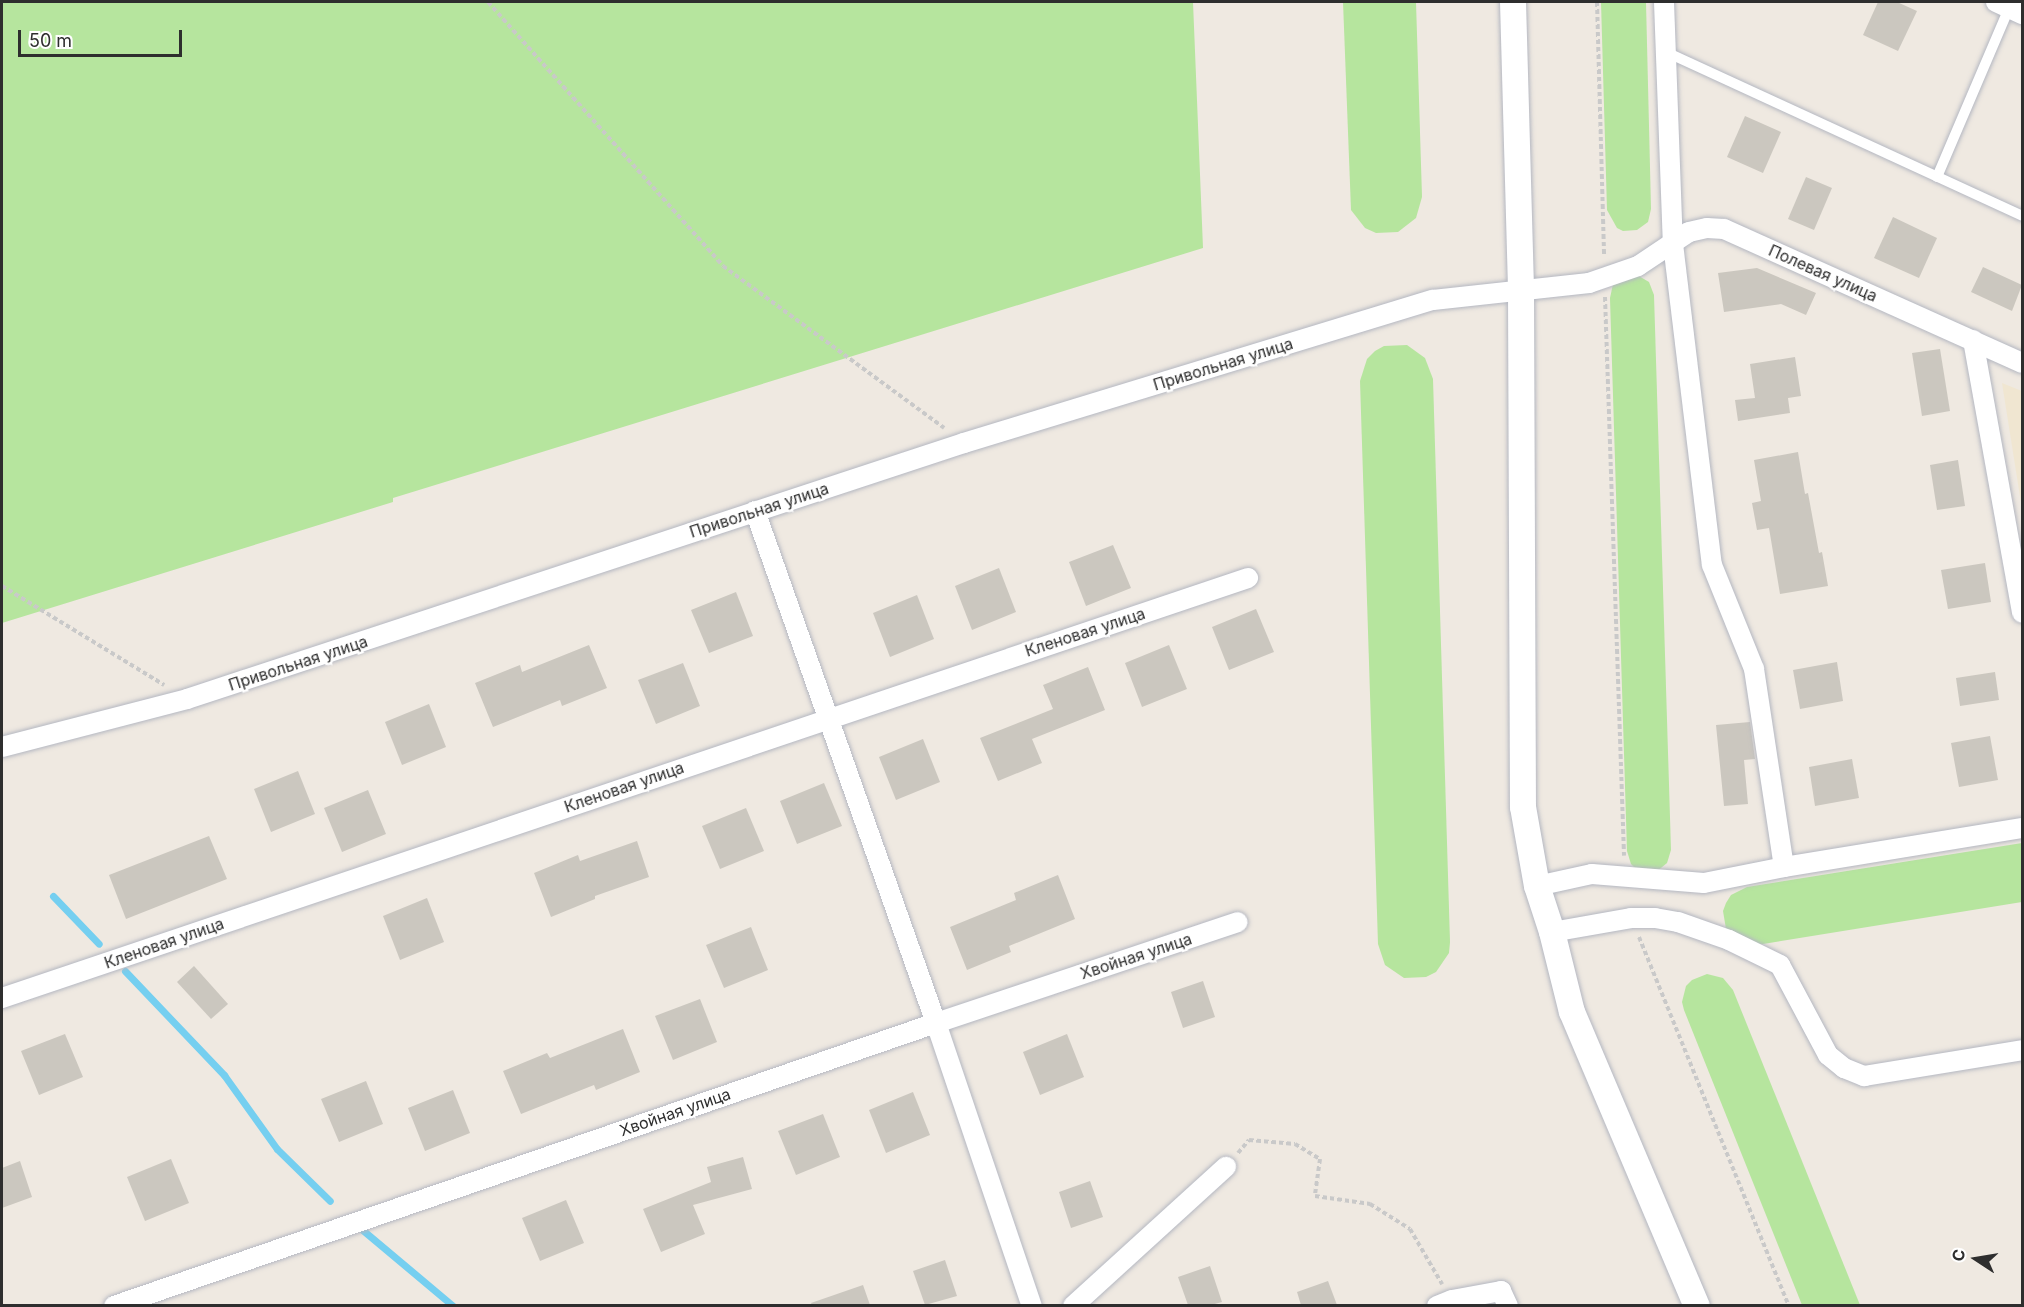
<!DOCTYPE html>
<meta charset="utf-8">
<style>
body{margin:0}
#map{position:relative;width:2024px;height:1307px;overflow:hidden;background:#efe9e1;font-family:Inter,sans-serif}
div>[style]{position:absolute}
.education>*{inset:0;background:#f0e6d1}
.green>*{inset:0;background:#b6e59e}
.stream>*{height:7px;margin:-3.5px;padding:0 3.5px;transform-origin:3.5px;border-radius:3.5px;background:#75cff0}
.building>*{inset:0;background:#cbc7bf}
.path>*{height:4px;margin-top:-2px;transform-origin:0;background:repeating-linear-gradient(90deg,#c9c9c9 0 4.5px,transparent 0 7.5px)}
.roads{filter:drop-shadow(0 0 2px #b4b7c1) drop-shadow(0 0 2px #b4b7c1)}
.service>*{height:10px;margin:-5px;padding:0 5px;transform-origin:5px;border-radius:5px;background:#fff}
.minor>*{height:20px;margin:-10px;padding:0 10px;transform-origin:10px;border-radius:10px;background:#fff}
.tertiary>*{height:26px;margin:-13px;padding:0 13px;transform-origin:13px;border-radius:13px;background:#fff}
span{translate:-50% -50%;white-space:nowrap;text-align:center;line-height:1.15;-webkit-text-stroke:5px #fff;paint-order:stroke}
.street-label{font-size:16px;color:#2e2e2e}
.frame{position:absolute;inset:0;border:3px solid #2e2e2e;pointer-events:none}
.north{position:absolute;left:1946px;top:1229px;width:60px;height:60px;-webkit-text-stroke:4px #fff;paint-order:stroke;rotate:282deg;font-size:16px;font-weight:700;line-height:24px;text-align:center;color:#2e2e2e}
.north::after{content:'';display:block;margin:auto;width:21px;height:27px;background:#2e2e2e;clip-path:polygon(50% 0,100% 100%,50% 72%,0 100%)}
.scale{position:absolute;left:18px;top:30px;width:164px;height:27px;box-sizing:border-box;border:3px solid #2e2e2e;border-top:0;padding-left:8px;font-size:18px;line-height:21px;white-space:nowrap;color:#2e2e2e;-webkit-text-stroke:4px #fff;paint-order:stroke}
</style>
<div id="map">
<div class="education">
<div style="clip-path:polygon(2002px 383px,2022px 391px,2022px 509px)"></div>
</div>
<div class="green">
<div style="clip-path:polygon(2px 2px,1193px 2px,1203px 248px,393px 498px,393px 502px,2px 623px)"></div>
<div style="clip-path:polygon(1343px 2px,1416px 2px,1422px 197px,1416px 218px,1398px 232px,1376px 233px,1365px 228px,1351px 210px)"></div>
<div style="clip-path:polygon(1601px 2px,1646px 2px,1651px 209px,1648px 222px,1637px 230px,1623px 231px,1617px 228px,1607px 210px)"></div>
<div style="clip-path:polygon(1637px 275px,1649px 282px,1654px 295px,1671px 850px,1667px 863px,1656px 872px,1636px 869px,1631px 864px,1627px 851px,1610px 298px,1613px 284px)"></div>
<div style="clip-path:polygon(1407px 345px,1425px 358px,1433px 379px,1450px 942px,1449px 953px,1436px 972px,1426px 977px,1404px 978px,1385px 965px,1378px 944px,1360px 381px,1367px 359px,1375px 351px,1384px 346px)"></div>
<div style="clip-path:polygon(2022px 843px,2022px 902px,1757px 945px,1726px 929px,1723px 911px,1726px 903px,1731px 895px,1747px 887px)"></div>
<div style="clip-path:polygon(1707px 974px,1723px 978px,1733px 990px,1860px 1305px,1802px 1305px,1684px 1010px,1682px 1002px,1686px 986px,1692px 980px)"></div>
</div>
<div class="stream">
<div style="left:53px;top:896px;width:66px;rotate:46.2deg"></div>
<div style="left:125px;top:971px;width:144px;rotate:46.4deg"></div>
<div style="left:224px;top:1075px;width:91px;rotate:54.4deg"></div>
<div style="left:277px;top:1149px;width:74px;rotate:44.5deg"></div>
<div style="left:359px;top:1227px;width:123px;rotate:40deg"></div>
</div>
<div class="building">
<div style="clip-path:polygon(1878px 2px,1897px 2px,1917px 11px,1898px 51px,1863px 35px)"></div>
<div style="clip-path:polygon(1745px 116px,1781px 132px,1763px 173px,1727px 157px)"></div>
<div style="clip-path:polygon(1806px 177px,1832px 188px,1814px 230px,1788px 219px)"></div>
<div style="clip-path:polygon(1893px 217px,1937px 238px,1919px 278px,1874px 258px)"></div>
<div style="clip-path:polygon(1983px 267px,2022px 285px,2012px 311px,1971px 292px)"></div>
<div style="clip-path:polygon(1757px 268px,1816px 293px,1806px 315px,1781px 304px,1724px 312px,1718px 273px)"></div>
<div style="clip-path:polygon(1940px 349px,1950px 411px,1922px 416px,1912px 353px)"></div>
<div style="clip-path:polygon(1795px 357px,1801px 396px,1788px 398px,1790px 413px,1738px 421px,1735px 400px,1755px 398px,1750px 364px)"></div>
<div style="clip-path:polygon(1798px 452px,1805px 494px,1808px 493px,1819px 553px,1822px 552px,1828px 586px,1780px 594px,1769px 528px,1757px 530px,1752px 503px,1761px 501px,1754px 460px)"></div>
<div style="clip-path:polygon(1958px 460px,1965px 506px,1937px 510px,1930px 465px)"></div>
<div style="clip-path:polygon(1113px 545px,1131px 588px,1086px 606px,1069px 562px)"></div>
<div style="clip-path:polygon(1985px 563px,1991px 602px,1948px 609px,1941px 570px)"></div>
<div style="clip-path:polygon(999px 568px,1016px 612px,972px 630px,955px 586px)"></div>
<div style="clip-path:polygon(736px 592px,753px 636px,709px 653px,691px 610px)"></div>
<div style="clip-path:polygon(917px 595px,934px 639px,890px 657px,873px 613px)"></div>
<div style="clip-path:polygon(1256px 609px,1274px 652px,1229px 670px,1212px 627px)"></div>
<div style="clip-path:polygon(589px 645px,607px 688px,562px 706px,560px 700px,493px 727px,475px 683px,520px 665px,522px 672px)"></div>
<div style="clip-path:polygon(1169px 645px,1187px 689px,1142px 707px,1125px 663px)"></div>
<div style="clip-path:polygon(1837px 662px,1843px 701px,1800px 709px,1793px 670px)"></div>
<div style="clip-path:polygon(683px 663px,700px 706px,656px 724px,638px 680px)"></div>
<div style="clip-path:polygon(1088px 667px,1105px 710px,1032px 739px,1042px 763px,998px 781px,980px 738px,1053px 709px,1043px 685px)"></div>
<div style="clip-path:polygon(1995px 672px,1999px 700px,1960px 706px,1956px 678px)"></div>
<div style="clip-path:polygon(429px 704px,446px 747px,402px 765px,385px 722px)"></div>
<div style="clip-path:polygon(1750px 722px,1755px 759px,1744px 760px,1748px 804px,1724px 806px,1716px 725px)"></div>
<div style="clip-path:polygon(1990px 736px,1998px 780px,1959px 787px,1951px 743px)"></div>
<div style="clip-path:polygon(923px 739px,940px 782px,896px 800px,879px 757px)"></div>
<div style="clip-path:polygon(1852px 759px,1859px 798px,1815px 806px,1809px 767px)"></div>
<div style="clip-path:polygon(298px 771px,315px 814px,271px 832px,254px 789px)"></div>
<div style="clip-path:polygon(824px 783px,842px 826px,797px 844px,780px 801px)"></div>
<div style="clip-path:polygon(368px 790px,386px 834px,342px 852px,324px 808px)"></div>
<div style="clip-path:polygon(746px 808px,764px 851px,720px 869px,702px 826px)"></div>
<div style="clip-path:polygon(209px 836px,227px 879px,126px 919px,109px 875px)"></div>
<div style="clip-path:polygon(637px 841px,649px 877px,595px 896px,595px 899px,551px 917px,534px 873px,578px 855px,580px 861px)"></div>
<div style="clip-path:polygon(1058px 875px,1075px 919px,1009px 946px,1011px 952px,967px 970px,950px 927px,1016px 900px,1014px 893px)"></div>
<div style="clip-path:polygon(427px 898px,444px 942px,400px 960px,383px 916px)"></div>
<div style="clip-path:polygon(751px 927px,768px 970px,724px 988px,706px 945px)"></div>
<div style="clip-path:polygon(194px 966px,228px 1004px,211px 1019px,177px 982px)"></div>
<div style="clip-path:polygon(1203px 981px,1215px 1017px,1183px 1028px,1171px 992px)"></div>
<div style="clip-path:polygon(700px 999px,717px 1042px,673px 1060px,655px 1016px)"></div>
<div style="clip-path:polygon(623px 1029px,640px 1072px,596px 1090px,594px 1085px,521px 1114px,503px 1071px,547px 1053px,550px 1058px)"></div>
<div style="clip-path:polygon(65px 1034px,83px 1077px,39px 1095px,21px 1051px)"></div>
<div style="clip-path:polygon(1067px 1034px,1084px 1077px,1040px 1095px,1023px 1052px)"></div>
<div style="clip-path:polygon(366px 1081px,383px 1124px,339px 1142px,321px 1099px)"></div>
<div style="clip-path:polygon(453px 1090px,470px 1133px,425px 1151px,408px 1108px)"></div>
<div style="clip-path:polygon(913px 1092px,930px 1135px,886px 1153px,869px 1110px)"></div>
<div style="clip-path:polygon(823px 1114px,840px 1157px,796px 1175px,778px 1131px)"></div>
<div style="clip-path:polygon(743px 1157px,752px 1189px,693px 1205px,705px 1234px,661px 1252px,643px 1209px,711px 1182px,707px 1167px)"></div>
<div style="clip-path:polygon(171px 1159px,189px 1203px,145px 1221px,127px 1177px)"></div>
<div style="clip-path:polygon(20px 1161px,32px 1197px,2px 1208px,2px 1168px)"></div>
<div style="clip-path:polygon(1090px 1181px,1103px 1217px,1071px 1228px,1059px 1192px)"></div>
<div style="clip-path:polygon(566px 1200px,584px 1243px,540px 1261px,522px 1218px)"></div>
<div style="clip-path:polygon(945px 1260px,957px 1296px,925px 1305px,913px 1271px)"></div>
<div style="clip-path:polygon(1210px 1266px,1222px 1302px,1211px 1305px,1188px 1305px,1178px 1277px)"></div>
<div style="clip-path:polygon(1328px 1281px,1337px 1305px,1301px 1305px,1297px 1292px)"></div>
<div style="clip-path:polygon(863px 1285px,870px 1305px,812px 1305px,811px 1303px)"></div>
</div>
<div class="path">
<div style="left:488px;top:2px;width:353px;rotate:48.3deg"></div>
<div style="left:723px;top:266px;width:274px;rotate:36.2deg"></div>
<div style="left:1597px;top:2px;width:255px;rotate:88.4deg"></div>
<div style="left:1605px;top:297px;width:559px;rotate:88.05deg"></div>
<div style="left:2px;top:586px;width:190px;rotate:31.4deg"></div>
<div style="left:1639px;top:937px;width:398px;rotate:67.9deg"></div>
<div style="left:1238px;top:1153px;width:17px;rotate:-50deg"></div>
<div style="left:1249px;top:1140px;width:46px;rotate:5deg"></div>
<div style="left:1295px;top:1144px;width:29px;rotate:31deg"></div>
<div style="left:1320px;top:1159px;width:37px;rotate:98deg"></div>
<div style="left:1315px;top:1196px;width:56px;rotate:8.3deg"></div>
<div style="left:1370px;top:1204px;width:47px;rotate:32deg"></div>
<div style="left:1410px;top:1229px;width:64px;rotate:59.8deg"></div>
</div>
<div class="roads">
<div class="service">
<div style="left:1666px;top:52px;width:392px;rotate:24.7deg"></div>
<div style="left:1937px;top:177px;width:184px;rotate:-66.9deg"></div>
</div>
<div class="minor">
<div style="left:1664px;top:2px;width:242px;rotate:87.9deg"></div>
<div style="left:1673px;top:244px;width:323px;rotate:83.1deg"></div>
<div style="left:1712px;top:565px;width:112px;rotate:68deg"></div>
<div style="left:1754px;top:669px;width:200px;rotate:81.4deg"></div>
<div style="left:1996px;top:2px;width:29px;rotate:25deg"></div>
<div style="left:1973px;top:340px;width:277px;rotate:79.8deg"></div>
<div style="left:755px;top:511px;width:543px;rotate:70.53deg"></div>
<div style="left:936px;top:1023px;width:299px;rotate:71.3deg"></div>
<div style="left:2px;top:747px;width:191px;rotate:-14.5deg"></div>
<div style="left:187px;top:699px;width:818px;rotate:-18.24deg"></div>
<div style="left:964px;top:443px;width:490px;rotate:-17deg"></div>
<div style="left:1433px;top:300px;width:157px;rotate:-6.2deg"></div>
<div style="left:1589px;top:283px;width:52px;rotate:-19.1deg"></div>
<div style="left:1638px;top:266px;width:61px;rotate:-33.7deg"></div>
<div style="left:1689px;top:232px;width:18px;rotate:-13deg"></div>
<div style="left:1707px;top:228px;width:17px;rotate:3deg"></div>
<div style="left:1724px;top:229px;width:327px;rotate:24.2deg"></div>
<div style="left:1537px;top:886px;width:56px;rotate:-12.3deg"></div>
<div style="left:1592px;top:874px;width:112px;rotate:4.6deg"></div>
<div style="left:1704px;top:883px;width:82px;rotate:-11.3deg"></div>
<div style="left:1784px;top:867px;width:241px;rotate:-9.3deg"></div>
<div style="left:1552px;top:932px;width:80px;rotate:-10deg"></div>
<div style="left:1631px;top:918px;width:24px"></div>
<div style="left:1655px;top:918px;width:23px;rotate:10deg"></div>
<div style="left:1678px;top:922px;width:54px;rotate:19.4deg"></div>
<div style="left:1729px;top:940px;width:57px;rotate:26.1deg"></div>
<div style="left:1780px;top:965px;width:102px;rotate:61.9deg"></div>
<div style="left:1828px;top:1055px;width:21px;rotate:39deg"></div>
<div style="left:1844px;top:1068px;width:22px;rotate:22deg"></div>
<div style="left:1864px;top:1076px;width:160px;rotate:-9.3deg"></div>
<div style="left:2px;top:998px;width:1315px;rotate:-18.63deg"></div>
<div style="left:114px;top:1306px;width:869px;rotate:-19deg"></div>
<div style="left:936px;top:1023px;width:318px;rotate:-18.5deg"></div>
<div style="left:1073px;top:1306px;width:207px;rotate:-42.3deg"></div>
<div style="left:1437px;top:1306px;width:16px;rotate:-22deg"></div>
<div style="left:1452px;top:1300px;width:50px;rotate:-10.4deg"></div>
<div style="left:1501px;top:1291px;width:17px;rotate:65deg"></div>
</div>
<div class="tertiary">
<div style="left:1513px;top:2px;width:290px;rotate:88.4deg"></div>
<div style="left:1521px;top:292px;width:515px;rotate:89.78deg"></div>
<div style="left:1523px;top:807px;width:80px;rotate:80deg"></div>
<div style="left:1537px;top:886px;width:48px;rotate:71.9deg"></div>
<div style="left:1552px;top:932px;width:82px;rotate:76deg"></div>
<div style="left:1572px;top:1012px;width:319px;rotate:67deg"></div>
</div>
</div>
<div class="street-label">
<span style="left:1823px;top:273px;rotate:24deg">Полевая улица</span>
<span style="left:1223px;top:364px;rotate:-17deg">Привольная улица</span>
<span style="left:759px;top:510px;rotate:-18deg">Привольная улица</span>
<span style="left:1085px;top:632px;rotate:-18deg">Кленовая улица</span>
<span style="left:298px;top:663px;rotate:-18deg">Привольная улица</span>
<span style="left:624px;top:787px;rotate:-19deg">Кленовая улица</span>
<span style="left:164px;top:943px;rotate:-19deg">Кленовая улица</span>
<span style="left:1136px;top:956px;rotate:-18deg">Хвойная улица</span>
<span style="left:675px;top:1112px;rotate:-19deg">Хвойная улица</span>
</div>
<div class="frame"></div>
<div class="north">С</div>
<div class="scale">50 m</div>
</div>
